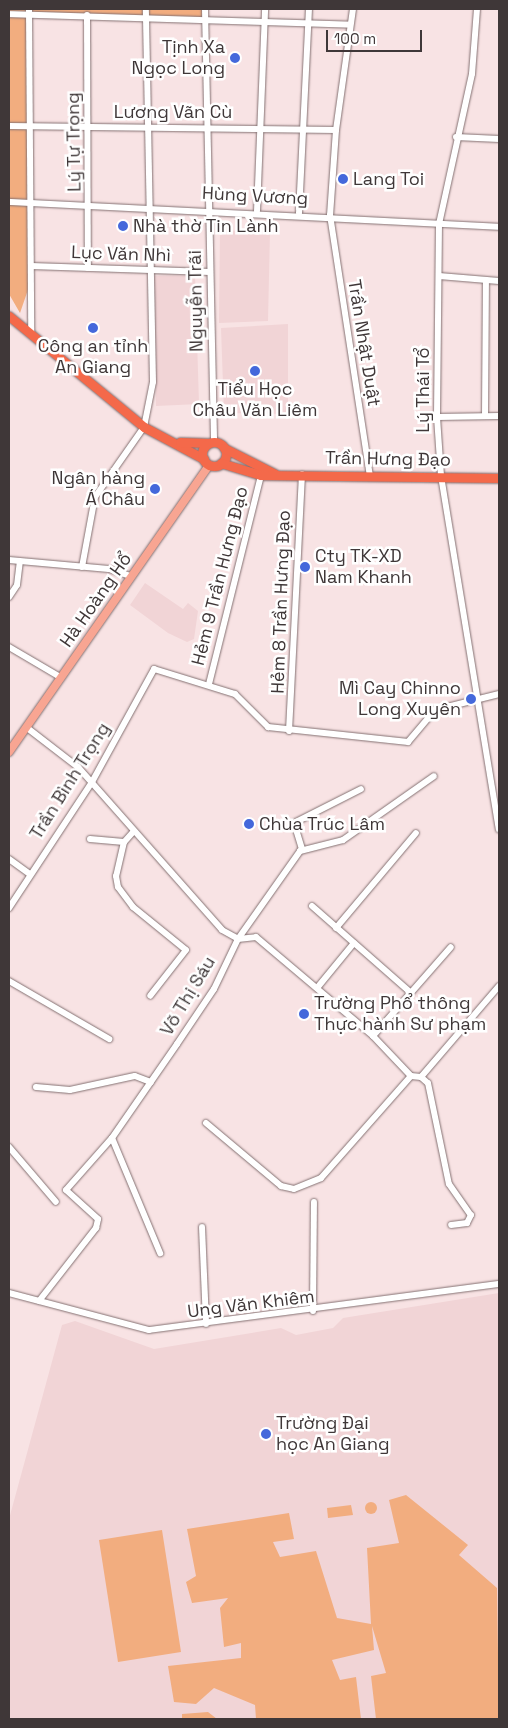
<!DOCTYPE html>
<meta charset="utf-8">
<style>
body{margin:0}
#map{position:relative;width:508px;height:1728px;overflow:hidden;background:#f8e3e4;font-family:"Space Grotesk",sans-serif}
div>[style]{position:absolute}
.built>*{inset:0;background:#f1d4d6}
.green>*{inset:0;background:#f2ad7f}
.round{border-radius:50%}
.roads{filter:drop-shadow(0 0 1px #847172) drop-shadow(0 0 1px #847172)}
.minor>*{height:6px;margin:-3px;padding:0 3px;transform-origin:3px;border-radius:3px;background:#fff}
.major>*{height:8px;margin:-4px;padding:0 4px;transform-origin:4px;border-radius:4px;background:#f8a592}
.highway>*{height:9px;margin:-4.5px;padding:0 4.5px;transform-origin:4.5px;border-radius:4.5px;background:#f4694a}
.highway>.ring{margin:-4.5px;padding:0;box-sizing:content-box;background:none;border:9px solid #f4694a;border-radius:50%}
.dots>*{width:14px;height:14px;translate:-50% -50%;box-sizing:border-box;border:2px solid #fff;border-radius:50%}
span{translate:-50% -50%;white-space:nowrap;text-align:center;line-height:1.15;-webkit-text-stroke:5px #fff;paint-order:stroke}
.poi-label{font-size:18px;color:#3f3738}
.right{translate:-100% -50%;text-align:right}
.left{translate:0 -50%;text-align:left}
.street-label{font-size:18px;color:#3f3738}
.frame{position:absolute;inset:0;border:10px solid #3f3738;pointer-events:none}
.scale{position:absolute;left:326px;top:30px;width:96px;height:22px;box-sizing:border-box;border:2px solid #3f3738;border-top:0;padding-left:6px;font-size:15px;line-height:18px;white-space:nowrap;color:#3f3738;-webkit-text-stroke:4px #fff;paint-order:stroke}
</style>
<div id="map">
<div class="built">
<div style="clip-path:polygon(220px 230px,270px 232px,268px 321px,219px 323px)"></div>
<div style="clip-path:polygon(195px 275px,199px 404px,156px 406px,154px 276px)"></div>
<div style="clip-path:polygon(288px 324px,288px 414px,224px 413px,221px 328px)"></div>
<div style="clip-path:polygon(145px 583px,183px 609px,188px 603px,198px 611px,194px 639px,187px 642px,168px 633px,130px 605px)"></div>
<div style="clip-path:polygon(499px 1293px,499px 1719px,9px 1719px,9px 1519px,62px 1325px,75px 1321px,154px 1349px,281px 1328px,296px 1335px,333px 1328px,343px 1318px)"></div>
</div>
<div class="green">
<div style="clip-path:polygon(9px 9px,205px 9px,205px 21px,28px 15px,31px 281px,20px 313px,9px 294px)"></div>
<div style="clip-path:polygon(406px 1495px,468px 1545px,459px 1555px,497px 1588px,499px 1719px,376px 1719px,371px 1676px,386px 1673px,372px 1626px,374px 1650px,332px 1660px,340px 1680px,356px 1677px,361px 1719px,256px 1719px,255px 1705px,214px 1688px,196px 1704px,174px 1702px,168px 1666px,241px 1658px,241px 1643px,224px 1647px,220px 1608px,228px 1598px,192px 1603px,186px 1582px,196px 1576px,187px 1529px,289px 1513px,294px 1539px,273px 1542px,280px 1557px,316px 1551px,337px 1618px,371px 1624px,367px 1548px,399px 1543px,389px 1500px)"></div>
<div class="round" style="left:365px;top:1502px;width:12px;height:12px"></div>
<div style="clip-path:polygon(351px 1505px,353px 1515px,328px 1518px,327px 1508px)"></div>
<div style="clip-path:polygon(162px 1530px,181px 1652px,118px 1662px,99px 1540px)"></div>
<div style="clip-path:polygon(208px 1712px,217px 1719px,182px 1719px,182px 1714px)"></div>
</div>
<div class="roads">
<div class="minor">
<div style="left:29px;top:9px;width:325px;rotate:89.6deg"></div>
<div style="left:205px;top:9px;width:433px;rotate:88.8deg"></div>
<div style="left:353px;top:9px;width:122px;rotate:98deg"></div>
<div style="left:336px;top:130px;width:85px;rotate:94deg"></div>
<div style="left:330px;top:215px;width:264px;rotate:81.3deg"></div>
<div style="left:477px;top:9px;width:65px;rotate:94.4deg"></div>
<div style="left:472px;top:74px;width:154px;rotate:102.4deg"></div>
<div style="left:439px;top:224px;width:193px;rotate:90.6deg"></div>
<div style="left:437px;top:417px;width:59px;rotate:86.1deg"></div>
<div style="left:441px;top:476px;width:358px;rotate:80.7deg"></div>
<div style="left:9px;top:14px;width:341px;rotate:1.8deg"></div>
<div style="left:87px;top:15px;width:253px;rotate:89.8deg"></div>
<div style="left:9px;top:126px;width:327px;rotate:0.7deg"></div>
<div style="left:456px;top:137px;width:43px;rotate:2.7deg"></div>
<div style="left:9px;top:202px;width:491px;rotate:2.9deg"></div>
<div style="left:257px;top:211px;width:202px;rotate:-87.7deg"></div>
<div style="left:299px;top:213px;width:204px;rotate:-87.2deg"></div>
<div style="left:31px;top:266px;width:179px;rotate:1.9deg"></div>
<div style="left:439px;top:276px;width:60px;rotate:4.8deg"></div>
<div style="left:485px;top:416px;width:136px;rotate:-89.6deg"></div>
<div style="left:437px;top:417px;width:62px;rotate:-0.9deg"></div>
<div style="left:9px;top:560px;width:100px;rotate:5.1deg"></div>
<div style="left:109px;top:569px;width:22px;rotate:18deg"></div>
<div style="left:82px;top:567px;width:71px;rotate:-79.5deg"></div>
<div style="left:95px;top:497px;width:85px;rotate:-55deg"></div>
<div style="left:144px;top:427px;width:46px;rotate:-78.7deg"></div>
<div style="left:153px;top:382px;width:373px;rotate:-91.1deg"></div>
<div style="left:9px;top:597px;width:14px;rotate:-56deg"></div>
<div style="left:17px;top:585px;width:23px;rotate:-83deg"></div>
<div style="left:9px;top:647px;width:59px;rotate:30.5deg"></div>
<div style="left:209px;top:684px;width:215px;rotate:-76deg"></div>
<div style="left:26px;top:727px;width:66px;rotate:37.6deg"></div>
<div style="left:78px;top:767px;width:217px;rotate:48.5deg"></div>
<div style="left:222px;top:930px;width:18px;rotate:29deg"></div>
<div style="left:289px;top:731px;width:257px;rotate:-87.1deg"></div>
<div style="left:134px;top:831px;width:15px;rotate:132deg"></div>
<div style="left:124px;top:842px;width:35px;rotate:103deg"></div>
<div style="left:116px;top:876px;width:11px;rotate:80deg"></div>
<div style="left:118px;top:887px;width:25px;rotate:53deg"></div>
<div style="left:133px;top:907px;width:68px;rotate:39.1deg"></div>
<div style="left:186px;top:950px;width:58px;rotate:128deg"></div>
<div style="left:90px;top:839px;width:34px;rotate:5deg"></div>
<div style="left:302px;top:849px;width:27px;rotate:-107deg"></div>
<div style="left:294px;top:823px;width:75px;rotate:-26.9deg"></div>
<div style="left:9px;top:859px;width:26px;rotate:36deg"></div>
<div style="left:312px;top:906px;width:130px;rotate:41.3deg"></div>
<div style="left:9px;top:908px;width:151px;rotate:-56.6deg"></div>
<div style="left:92px;top:782px;width:129px;rotate:-61.2deg"></div>
<div style="left:154px;top:669px;width:85px;rotate:17.2deg"></div>
<div style="left:235px;top:694px;width:47px;rotate:45deg"></div>
<div style="left:268px;top:727px;width:141px;rotate:6.1deg"></div>
<div style="left:408px;top:742px;width:42px;rotate:-49.8deg"></div>
<div style="left:435px;top:710px;width:66px;rotate:-14deg"></div>
<div style="left:336px;top:928px;width:124px;rotate:-49.9deg"></div>
<div style="left:238px;top:939px;width:18px;rotate:-6deg"></div>
<div style="left:256px;top:937px;width:153px;rotate:40.2deg"></div>
<div style="left:373px;top:1036px;width:55px;rotate:46.5deg"></div>
<div style="left:411px;top:1076px;width:10px;rotate:6deg"></div>
<div style="left:421px;top:1077px;width:120px;rotate:-49.4deg"></div>
<div style="left:9px;top:981px;width:116px;rotate:30.1deg"></div>
<div style="left:317px;top:988px;width:58px;rotate:-50.6deg"></div>
<div style="left:373px;top:1036px;width:118px;rotate:-48.8deg"></div>
<div style="left:421px;top:1077px;width:9px;rotate:41deg"></div>
<div style="left:428px;top:1083px;width:103px;rotate:78.3deg"></div>
<div style="left:449px;top:1184px;width:38px;rotate:55deg"></div>
<div style="left:471px;top:1215px;width:9px;rotate:117deg"></div>
<div style="left:467px;top:1223px;width:16px;rotate:173deg"></div>
<div style="left:36px;top:1087px;width:34px;rotate:5deg"></div>
<div style="left:70px;top:1090px;width:66px;rotate:-12.2deg"></div>
<div style="left:135px;top:1076px;width:17px;rotate:21deg"></div>
<div style="left:206px;top:1123px;width:98px;rotate:40deg"></div>
<div style="left:281px;top:1186px;width:13px;rotate:13deg"></div>
<div style="left:294px;top:1189px;width:29px;rotate:-22deg"></div>
<div style="left:321px;top:1178px;width:136px;rotate:-48.6deg"></div>
<div style="left:112px;top:1138px;width:125px;rotate:67.3deg"></div>
<div style="left:9px;top:1147px;width:72px;rotate:49.5deg"></div>
<div style="left:202px;top:1227px;width:97px;rotate:87.6deg"></div>
<div style="left:9px;top:1293px;width:145px;rotate:14.8deg"></div>
<div style="left:149px;top:1330px;width:353px;rotate:-7.5deg"></div>
<div style="left:39px;top:1301px;width:93px;rotate:-52deg"></div>
<div style="left:96px;top:1228px;width:9px;rotate:-77deg"></div>
<div style="left:98px;top:1219px;width:43px;rotate:-137.8deg"></div>
<div style="left:66px;top:1190px;width:69px;rotate:-48.5deg"></div>
<div style="left:112px;top:1138px;width:114px;rotate:-55.3deg"></div>
<div style="left:177px;top:1044px;width:66px;rotate:-56.1deg"></div>
<div style="left:214px;top:989px;width:55px;rotate:-64.4deg"></div>
<div style="left:238px;top:939px;width:108px;rotate:-54.8deg"></div>
<div style="left:300px;top:851px;width:44px;rotate:-14.3deg"></div>
<div style="left:343px;top:840px;width:111px;rotate:-35.1deg"></div>
<div style="left:313px;top:1311px;width:109px;rotate:-89.5deg"></div>
</div>
<div class="major">
<div style="left:9px;top:752px;width:350px;rotate:-55.1deg"></div>
</div>
<div class="highway">
<div style="left:9px;top:316px;width:175px;rotate:39.4deg"></div>
<div style="left:144px;top:427px;width:68px;rotate:28.1deg"></div>
<div style="left:180px;top:442px;width:29px;rotate:2deg"></div>
<div class="ring" style="left:202px;top:442px;width:15px;height:15px"></div>
<div style="left:224px;top:448px;width:57px;rotate:27deg"></div>
<div style="left:221px;top:463px;width:42px;rotate:16.7deg"></div>
<div style="left:261px;top:475px;width:238px;rotate:0.7deg"></div>
</div>
</div>
<div class="dots">
<div style="left:235px;top:58px;background:#4468db"></div>
<div style="left:343px;top:179px;background:#4468db"></div>
<div style="left:123px;top:226px;background:#4468db"></div>
<div style="left:93px;top:328px;background:#4468db"></div>
<div style="left:255px;top:371px;background:#4468db"></div>
<div style="left:155px;top:489px;background:#4468db"></div>
<div style="left:305px;top:567px;background:#4468db"></div>
<div style="left:471px;top:699px;background:#4468db"></div>
<div style="left:249px;top:824px;background:#4468db"></div>
<div style="left:304px;top:1014px;background:#4468db"></div>
<div style="left:266px;top:1434px;background:#4468db"></div>
</div>
<div class="poi-label">
<span class="right" style="left:225px;top:58px">Tịnh Xa<br>Ngọc Long</span>
<span class="left" style="left:353px;top:179px">Lang Toi</span>
<span class="left" style="left:133px;top:226px">Nhà thờ Tin Lành</span>
<span style="left:93px;top:357px">Công an tỉnh<br>An Giang</span>
<span style="left:255px;top:400px">Tiểu Học<br>Châu Văn Liêm</span>
<span class="right" style="left:145px;top:489px">Ngân hàng<br>Á Châu</span>
<span class="left" style="left:315px;top:567px">Cty TK-XD<br>Nam Khanh</span>
<span class="right" style="left:461px;top:699px">Mì Cay Chinno<br>Long Xuyên</span>
<span class="left" style="left:259px;top:824px">Chùa Trúc Lâm</span>
<span class="left" style="left:314px;top:1014px">Trường Phổ thông<br>Thực hành Sư phạm</span>
<span class="left" style="left:276px;top:1434px">Trường Đại<br>học An Giang</span>
</div>
<div class="street-label">
<span style="left:173px;top:112px">Lương Vãn Cù</span>
<span style="left:74px;top:142px;rotate:-91deg">Lý Tự Trọng</span>
<span style="left:255px;top:196px;rotate:3deg">Hùng Vương</span>
<span style="left:121px;top:254px;rotate:2deg">Lục Văn Nhì</span>
<span style="left:196px;top:301px;rotate:-91deg">Nguyễn Trãi</span>
<span style="left:364px;top:343px;rotate:81deg">Trần Nhật Duật</span>
<span style="left:423px;top:390px;rotate:-90deg">Lý Thái Tổ</span>
<span style="left:388px;top:459px;rotate:1deg">Trần Hưng Đạo</span>
<span style="left:220px;top:576px;rotate:-76deg">Hẻm 9 Trần Hưng Đạo</span>
<span style="left:96px;top:600px;rotate:-55deg">Hà Hoàng Hổ</span>
<span style="left:281px;top:602px;rotate:-88deg">Hẻm 8 Trần Hưng Đạo</span>
<span style="left:70px;top:781px;rotate:-58deg">Trần Bình Trọng</span>
<span style="left:188px;top:996px;rotate:-59deg">Võ Thị Sáu</span>
<span style="left:251px;top:1304px;rotate:-7deg">Ung Văn Khiêm</span>
</div>
<div class="frame"></div>
<div class="scale">100 m</div>
</div>
